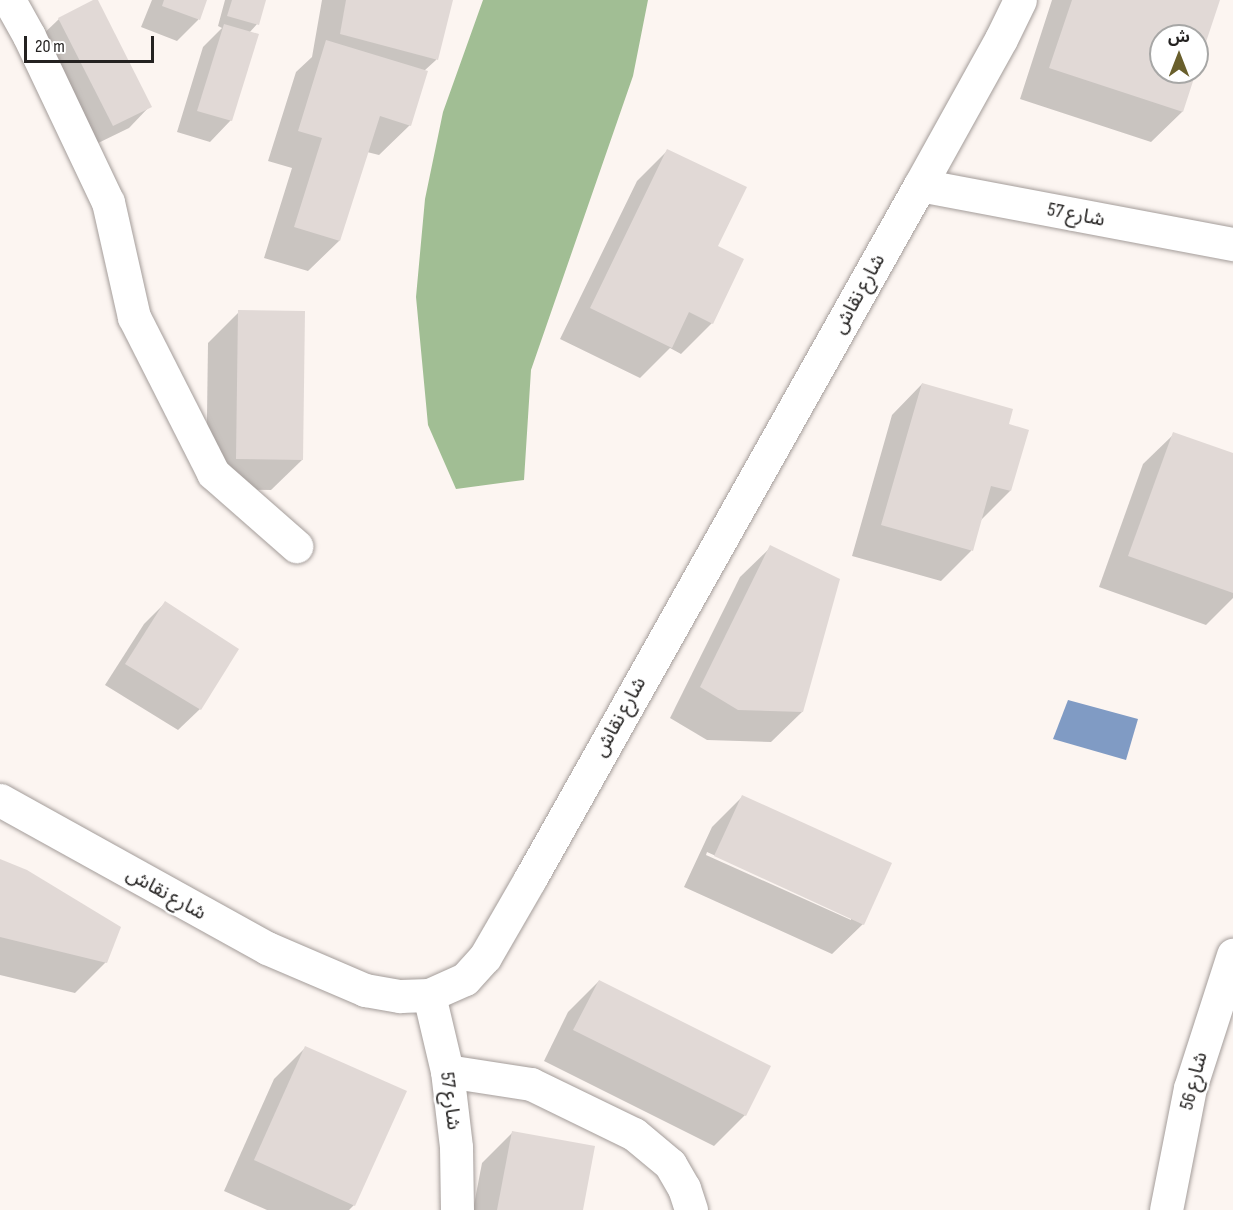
<!DOCTYPE html>
<meta charset="utf-8">
<style>
body{margin:0}
#map{position:relative;width:1233px;height:1210px;overflow:hidden;background:#fcf5f1;font-family:"Sofia Sans Condensed","Noto Sans Arabic",sans-serif}
div>[style]{position:absolute}
.forest>*{inset:0;background:#a1be94}
.water>*{inset:0;background:#809bc4}
.shadow>*{inset:0;background:#0003}
.building>*{inset:0;background:#e1d9d6}
.roads{filter:drop-shadow(0 0 2px #a49d9a) drop-shadow(0 0 2px #a49d9a)}
.minor>*{height:33px;margin:-16.5px;padding:0 16.5px;transform-origin:16.5px;border-radius:16.5px;background:#fff}
span{translate:-50% -50%;white-space:nowrap;text-align:center;line-height:1.15;-webkit-text-stroke:5px #fff;paint-order:stroke}
.street-label{font-size:20px;color:#242221}
.north{position:absolute;left:1149px;top:24px;width:60px;height:60px;box-sizing:border-box;background:#fff;border:2px solid #a7a7a6;border-radius:50%;rotate:0deg;font-size:16px;font-weight:700;line-height:24px;text-align:center;color:#242221}
.north::after{content:'';display:block;margin:auto;width:21px;height:27px;background:#695f2c;clip-path:polygon(50% 0,100% 100%,50% 72%,0 100%)}
.scale{position:absolute;left:24px;top:36px;width:130px;height:27px;box-sizing:border-box;border:3px solid #242221;border-top:0;padding-left:8px;font-size:18px;line-height:21px;white-space:nowrap;color:#242221;-webkit-text-stroke:4px #fff;paint-order:stroke}
</style>
<div id="map">
<div class="forest">
<div style="clip-path:polygon(483px 0,648px 0,633px 76px,531px 370px,524px 480px,456px 489px,428px 425px,416px 297px,425px 199px,443px 112px)"></div>
</div>
<div class="water">
<div style="clip-path:polygon(1068px 700px,1138px 719px,1126px 760px,1053px 739px)"></div>
</div>
<div class="shadow">
<div style="clip-path:polygon(152px 0,206px 0,198px 20px,177px 41px,141px 27px)"></div>
<div style="clip-path:polygon(225px 0,264px 0,257px 24px,249px 33px,231px 120px,210px 142px,177px 132px,203px 47px,222px 28px,218px 26px)"></div>
<div style="clip-path:polygon(322px 0,451px 0,436px 60px,424px 71px,410px 125px,379px 155px,367px 152px,339px 241px,308px 271px,264px 258px,292px 168px,268px 161px,296px 72px,312px 57px)"></div>
<div style="clip-path:polygon(1052px 0,1219px 0,1197px 65px,1197px 36px,1161px 36px,1161px 72px,1195px 72px,1182px 112px,1151px 142px,1020px 99px)"></div>
<div style="clip-path:polygon(59px 19px,150px 106px,129px 128px,92px 146px,37px 40px)"></div>
<div style="clip-path:polygon(667px 151px,716px 247px,712px 323px,681px 354px,670px 348px,640px 378px,560px 339px,637px 181px)"></div>
<div style="clip-path:polygon(239px 312px,302px 460px,271px 490px,206px 489px,208px 343px)"></div>
<div style="clip-path:polygon(922px 384px,1007px 425px,1010px 491px,980px 521px,971px 551px,941px 581px,852px 556px,892px 415px)"></div>
<div style="clip-path:polygon(1174px 434px,1233px 455px,1233px 598px,1206px 625px,1099px 587px,1143px 464px)"></div>
<div style="clip-path:polygon(771px 547px,802px 712px,771px 742px,707px 740px,670px 718px,740px 577px)"></div>
<div style="clip-path:polygon(165px 603px,237px 649px,200px 709px,178px 730px,105px 685px,144px 624px)"></div>
<div style="clip-path:polygon(evenodd,742px 797px,863px 924px,832px 954px,684px 887px,712px 827px,742px 797px,707px 852px,851px 917px,851px 920px,706px 855px,707px 852px)"></div>
<div style="clip-path:polygon(0 861px,106px 962px,75px 993px,0 975px)"></div>
<div style="clip-path:polygon(599px 981px,745px 1115px,714px 1146px,544px 1061px,568px 1012px)"></div>
<div style="clip-path:polygon(305px 1048px,354px 1205px,349px 1210px,267px 1210px,224px 1191px,274px 1079px)"></div>
<div style="clip-path:polygon(512px 1133px,582px 1210px,473px 1210px,482px 1163px)"></div>
</div>
<div class="building">
<div style="clip-path:polygon(93px 0,98px 0,152px 107px,113px 126px,58px 18px)"></div>
<div style="clip-path:polygon(164px 0,207px 0,200px 20px,162px 6px)"></div>
<div style="clip-path:polygon(232px 0,266px 0,259px 25px,227px 16px)"></div>
<div style="clip-path:polygon(346px 0,453px 0,438px 60px,340px 34px)"></div>
<div style="clip-path:polygon(1072px 0,1220px 0,1197px 69px,1197px 36px,1161px 36px,1161px 72px,1196px 72px,1183px 112px,1049px 68px)"></div>
<div style="clip-path:polygon(224px 24px,259px 34px,232px 121px,197px 111px)"></div>
<div style="clip-path:polygon(326px 40px,428px 71px,411px 126px,380px 116px,340px 241px,294px 227px,322px 138px,298px 131px)"></div>
<div style="clip-path:polygon(667px 149px,747px 187px,718px 246px,744px 259px,713px 324px,689px 312px,672px 348px,590px 308px)"></div>
<div style="clip-path:polygon(238px 310px,305px 311px,303px 460px,236px 459px)"></div>
<div style="clip-path:polygon(922px 383px,1013px 409px,1009px 424px,1029px 430px,1011px 491px,991px 486px,973px 551px,881px 525px)"></div>
<div style="clip-path:polygon(1173px 432px,1233px 453px,1233px 593px,1128px 556px)"></div>
<div style="clip-path:polygon(770px 545px,840px 579px,803px 712px,738px 710px,700px 687px)"></div>
<div style="clip-path:polygon(165px 601px,239px 649px,201px 710px,125px 664px)"></div>
<div style="clip-path:polygon(742px 795px,892px 863px,864px 925px,714px 856px)"></div>
<div style="clip-path:polygon(0 859px,27px 870px,121px 927px,107px 963px,0 937px)"></div>
<div style="clip-path:polygon(599px 980px,771px 1066px,746px 1116px,573px 1030px)"></div>
<div style="clip-path:polygon(305px 1046px,407px 1091px,355px 1206px,254px 1160px)"></div>
<div style="clip-path:polygon(512px 1131px,595px 1146px,583px 1210px,497px 1210px)"></div>
</div>
<div class="roads">
<div class="minor">
<div style="left:9px;top:0;width:41px;rotate:60.9deg"></div>
<div style="left:29px;top:36px;width:184px;rotate:64.6deg"></div>
<div style="left:108px;top:202px;width:118px;rotate:77.3deg"></div>
<div style="left:134px;top:317px;width:175px;rotate:63.1deg"></div>
<div style="left:213px;top:473px;width:111px;rotate:41.3deg"></div>
<div style="left:920px;top:185px;width:319px;rotate:10.7deg"></div>
<div style="left:0;top:800px;width:305px;rotate:29deg"></div>
<div style="left:267px;top:948px;width:107px;rotate:23.2deg"></div>
<div style="left:365px;top:990px;width:36px;rotate:10deg"></div>
<div style="left:400px;top:996px;width:29px;rotate:-2deg"></div>
<div style="left:429px;top:995px;width:39px;rotate:-24deg"></div>
<div style="left:465px;top:979px;width:30px;rotate:-48deg"></div>
<div style="left:485px;top:957px;width:90px;rotate:-60deg"></div>
<div style="left:530px;top:879px;width:796px;rotate:-60.67deg"></div>
<div style="left:920px;top:185px;width:167px;rotate:-61deg"></div>
<div style="left:1001px;top:39px;width:43px;rotate:-64deg"></div>
<div style="left:429px;top:995px;width:78px;rotate:76.7deg"></div>
<div style="left:447px;top:1071px;width:77px;rotate:83.2deg"></div>
<div style="left:456px;top:1147px;width:63px;rotate:89.1deg"></div>
<div style="left:447px;top:1071px;width:85px;rotate:8.8deg"></div>
<div style="left:531px;top:1084px;width:114px;rotate:25.9deg"></div>
<div style="left:634px;top:1134px;width:47px;rotate:39.8deg"></div>
<div style="left:670px;top:1164px;width:28px;rotate:60deg"></div>
<div style="left:684px;top:1188px;width:23px;rotate:72deg"></div>
<div style="left:1166px;top:1210px;width:124px;rotate:-78.9deg"></div>
<div style="left:1190px;top:1088px;width:140px;rotate:-72.1deg"></div>
</div>
</div>
<div class="street-label">
<span style="left:1076px;top:215px;rotate:11deg">شارع 57</span>
<span style="left:859px;top:294px;rotate:-61deg">شارع نقاش</span>
<span style="left:620px;top:717px;rotate:-61deg">شارع نقاش</span>
<span style="left:166px;top:894px;rotate:29deg">شارع نقاش</span>
<span style="left:1194px;top:1081px;rotate:-75deg">شارع 56</span>
<span style="left:450px;top:1101px;rotate:83deg">شارع 57</span>
</div>
<div class="north">ش</div>
<div class="scale">20 m</div>
</div>
